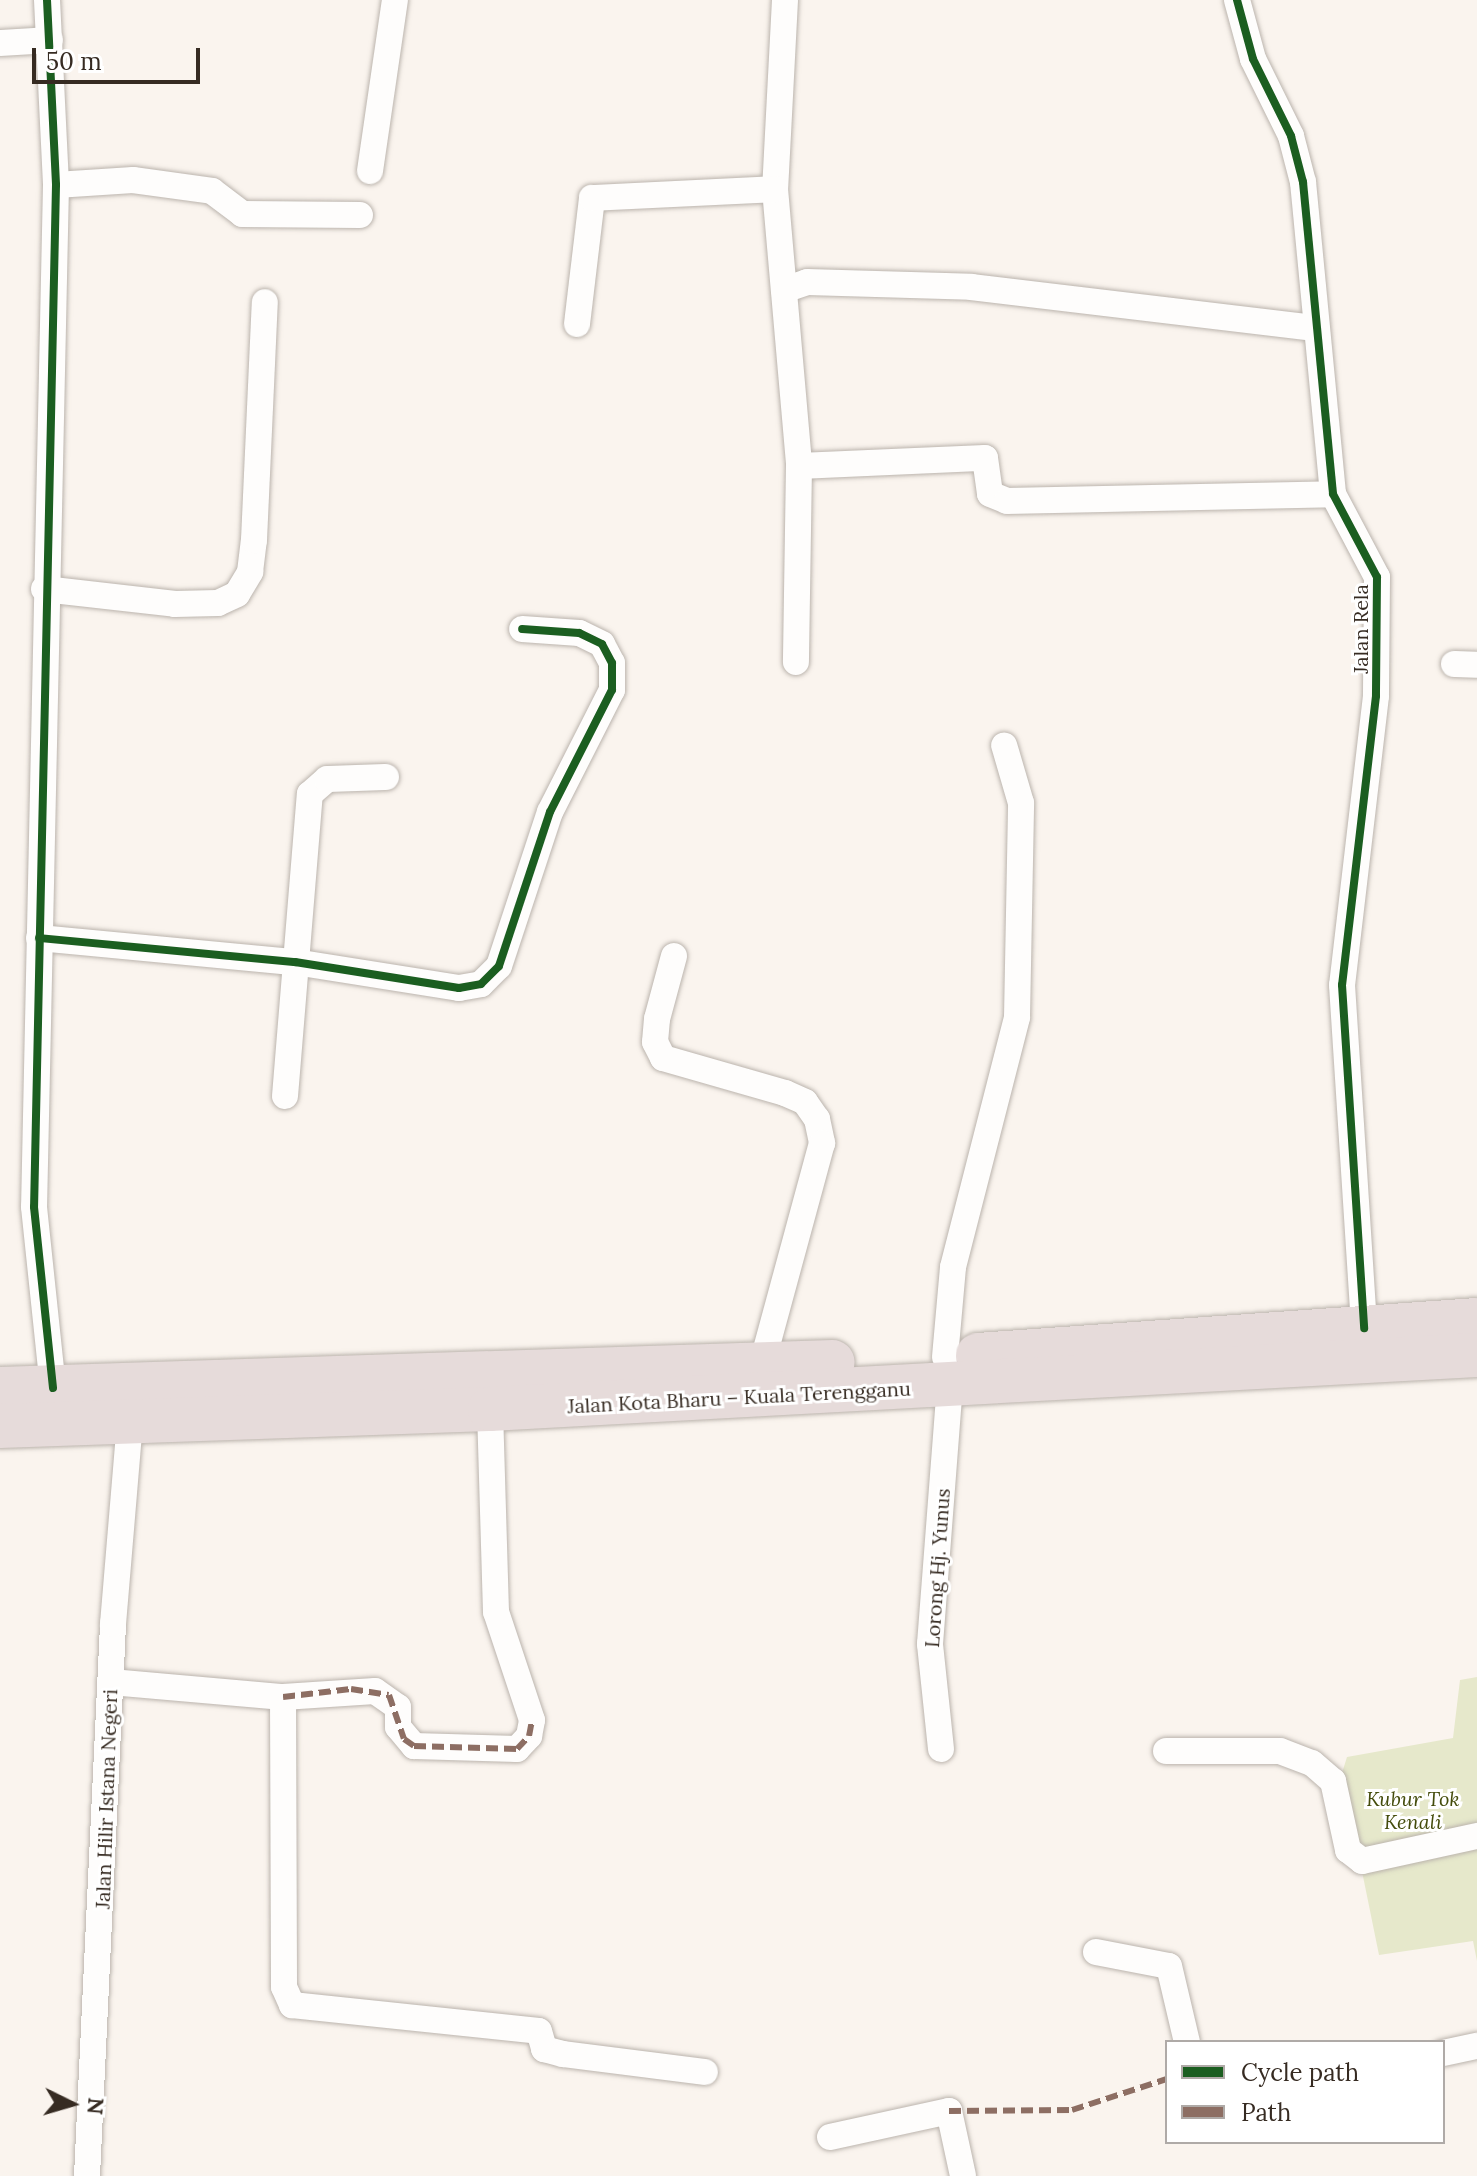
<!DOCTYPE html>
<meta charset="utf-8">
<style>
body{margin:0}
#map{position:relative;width:1477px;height:2176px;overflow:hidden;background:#faf4ee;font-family:Lora,serif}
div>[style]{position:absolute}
.green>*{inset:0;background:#e6e8cb}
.roads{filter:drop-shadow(0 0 2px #bbb4ad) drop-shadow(0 0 2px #bbb4ad)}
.street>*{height:26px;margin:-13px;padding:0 13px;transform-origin:13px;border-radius:13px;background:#fefdfc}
.highway>*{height:44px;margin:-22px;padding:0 22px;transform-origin:22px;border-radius:22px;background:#e6dbda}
.quiet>*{height:6px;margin-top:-3px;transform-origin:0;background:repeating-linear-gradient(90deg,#8d6e63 0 12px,transparent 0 18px)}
.cycleway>*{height:8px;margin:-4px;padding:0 4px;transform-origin:4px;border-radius:4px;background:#1b5e20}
span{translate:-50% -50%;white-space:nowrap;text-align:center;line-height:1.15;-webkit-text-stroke:6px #fff;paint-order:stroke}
.street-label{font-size:20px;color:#362b22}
.park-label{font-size:20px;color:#444c0c;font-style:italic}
.legend{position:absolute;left:1165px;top:2040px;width:280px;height:104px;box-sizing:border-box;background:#fff;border:2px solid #afaaa7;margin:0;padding:10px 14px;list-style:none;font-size:24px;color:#362b22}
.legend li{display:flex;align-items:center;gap:16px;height:40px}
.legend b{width:40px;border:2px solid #afaaa7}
.north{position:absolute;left:32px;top:2064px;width:80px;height:80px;-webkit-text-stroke:6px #fff;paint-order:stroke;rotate:95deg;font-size:22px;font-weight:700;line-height:32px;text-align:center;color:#362b22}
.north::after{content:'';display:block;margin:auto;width:28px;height:36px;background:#362b22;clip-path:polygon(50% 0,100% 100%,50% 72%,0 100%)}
.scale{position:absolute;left:32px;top:48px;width:168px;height:36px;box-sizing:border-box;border:4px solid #362b22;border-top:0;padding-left:10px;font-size:24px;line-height:28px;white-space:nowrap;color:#362b22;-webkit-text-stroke:6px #fff;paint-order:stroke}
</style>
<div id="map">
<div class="green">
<div style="clip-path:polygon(1477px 1677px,1477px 1961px,1473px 1941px,1379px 1955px,1342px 1773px,1347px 1757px,1453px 1738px,1460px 1680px)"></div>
</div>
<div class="roads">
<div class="street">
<div style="left:47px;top:0;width:185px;rotate:87.2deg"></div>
<div style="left:56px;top:185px;width:1022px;rotate:91.23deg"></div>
<div style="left:34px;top:1207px;width:182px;rotate:84deg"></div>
<div style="left:785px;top:0;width:189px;rotate:93deg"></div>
<div style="left:775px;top:189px;width:278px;rotate:85deg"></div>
<div style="left:799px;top:466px;width:196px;rotate:90.9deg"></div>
<div style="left:1237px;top:0;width:61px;rotate:74.8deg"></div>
<div style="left:1253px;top:59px;width:86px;rotate:63.7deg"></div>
<div style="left:1291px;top:136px;width:48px;rotate:75.4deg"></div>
<div style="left:1303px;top:182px;width:313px;rotate:84.5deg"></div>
<div style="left:1333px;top:494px;width:94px;rotate:62.1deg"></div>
<div style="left:1377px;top:577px;width:119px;rotate:90.5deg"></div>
<div style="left:1376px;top:696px;width:291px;rotate:96.7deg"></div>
<div style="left:1342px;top:985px;width:344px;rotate:86.3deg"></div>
<div style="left:0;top:43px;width:50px;rotate:-3.4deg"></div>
<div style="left:370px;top:171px;width:173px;rotate:-81.7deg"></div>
<div style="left:56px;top:185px;width:77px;rotate:-3.7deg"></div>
<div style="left:133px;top:180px;width:80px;rotate:7.9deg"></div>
<div style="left:212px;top:191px;width:38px;rotate:37deg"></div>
<div style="left:242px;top:214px;width:118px;rotate:0.5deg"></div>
<div style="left:784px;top:290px;width:24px;rotate:-19deg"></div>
<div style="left:807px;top:282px;width:164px;rotate:1.7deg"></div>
<div style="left:971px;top:287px;width:348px;rotate:6.8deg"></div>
<div style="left:577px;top:324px;width:127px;rotate:-83.2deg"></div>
<div style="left:592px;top:198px;width:183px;rotate:-2.8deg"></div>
<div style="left:799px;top:466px;width:186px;rotate:-2.5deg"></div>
<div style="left:985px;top:458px;width:36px;rotate:82deg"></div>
<div style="left:990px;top:494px;width:18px;rotate:22deg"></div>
<div style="left:1007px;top:501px;width:326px;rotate:-1.2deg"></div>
<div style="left:44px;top:589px;width:132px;rotate:6.5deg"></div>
<div style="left:175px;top:604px;width:43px;rotate:-1.3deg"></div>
<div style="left:218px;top:603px;width:21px;rotate:-25deg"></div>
<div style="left:237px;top:594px;width:26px;rotate:-59deg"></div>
<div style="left:250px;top:572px;width:32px;rotate:-83deg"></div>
<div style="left:254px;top:540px;width:238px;rotate:-87.4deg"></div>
<div style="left:1454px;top:664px;width:23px;rotate:2deg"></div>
<div style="left:39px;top:938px;width:257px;rotate:5.4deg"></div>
<div style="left:295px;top:962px;width:166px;rotate:9deg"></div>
<div style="left:459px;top:988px;width:22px;rotate:-10deg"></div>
<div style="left:481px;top:984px;width:25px;rotate:-45deg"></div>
<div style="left:499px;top:966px;width:162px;rotate:-71.7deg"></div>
<div style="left:550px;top:812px;width:137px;rotate:-63.1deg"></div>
<div style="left:612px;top:690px;width:27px;rotate:-90deg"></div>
<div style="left:612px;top:663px;width:21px;rotate:-118deg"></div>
<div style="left:602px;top:644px;width:25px;rotate:-154deg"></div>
<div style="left:579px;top:633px;width:57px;rotate:-176deg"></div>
<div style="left:674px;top:956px;width:65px;rotate:105.1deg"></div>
<div style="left:657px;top:1019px;width:23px;rotate:95deg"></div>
<div style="left:655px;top:1042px;width:18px;rotate:63deg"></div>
<div style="left:663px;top:1058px;width:127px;rotate:16deg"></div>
<div style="left:785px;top:1093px;width:22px;rotate:24deg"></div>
<div style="left:805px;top:1102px;width:21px;rotate:55deg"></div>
<div style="left:817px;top:1119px;width:25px;rotate:78deg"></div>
<div style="left:822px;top:1143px;width:229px;rotate:105.2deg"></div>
<div style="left:285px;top:1096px;width:303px;rotate:-85.3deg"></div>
<div style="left:310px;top:794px;width:23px;rotate:-41deg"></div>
<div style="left:327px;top:779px;width:59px;rotate:-1.9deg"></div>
<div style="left:945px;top:1357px;width:90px;rotate:-84.9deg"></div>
<div style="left:953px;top:1267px;width:258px;rotate:-75.6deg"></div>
<div style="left:1017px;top:1017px;width:214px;rotate:-88.9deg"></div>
<div style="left:1021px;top:803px;width:60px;rotate:-106.3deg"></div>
<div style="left:111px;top:1682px;width:173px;rotate:5deg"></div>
<div style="left:283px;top:1697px;width:92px;rotate:-3.7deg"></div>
<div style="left:375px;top:1691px;width:28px;rotate:35deg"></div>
<div style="left:398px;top:1707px;width:20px;rotate:90deg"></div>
<div style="left:398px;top:1727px;width:25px;rotate:50deg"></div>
<div style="left:414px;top:1746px;width:103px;rotate:1.7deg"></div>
<div style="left:517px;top:1749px;width:18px;rotate:-47deg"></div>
<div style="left:529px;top:1736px;width:16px;rotate:-79deg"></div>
<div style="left:532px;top:1720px;width:114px;rotate:-108.4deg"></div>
<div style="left:496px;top:1612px;width:203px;rotate:-91.7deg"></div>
<div style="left:283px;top:1697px;width:290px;rotate:89.8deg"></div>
<div style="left:284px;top:1987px;width:20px;rotate:66deg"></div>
<div style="left:292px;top:2005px;width:248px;rotate:6deg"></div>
<div style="left:539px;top:2031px;width:19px;rotate:74deg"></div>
<div style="left:544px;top:2049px;width:20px;rotate:15deg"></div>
<div style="left:563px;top:2054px;width:143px;rotate:7.2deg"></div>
<div style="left:941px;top:1749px;width:106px;rotate:-96deg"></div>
<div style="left:930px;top:1644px;width:259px;rotate:-85.6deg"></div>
<div style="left:1166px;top:1751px;width:114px"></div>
<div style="left:1280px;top:1751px;width:34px;rotate:21deg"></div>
<div style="left:1312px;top:1763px;width:28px;rotate:41deg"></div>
<div style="left:1333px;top:1781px;width:71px;rotate:77.7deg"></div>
<div style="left:1348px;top:1850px;width:18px;rotate:38deg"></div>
<div style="left:1362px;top:1861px;width:118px;rotate:-12.3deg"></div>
<div style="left:1096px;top:1952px;width:74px;rotate:10.9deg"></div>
<div style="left:1169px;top:1966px;width:78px;rotate:76.7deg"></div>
<div style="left:1443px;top:2053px;width:35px;rotate:-12deg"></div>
<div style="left:830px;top:2137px;width:122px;rotate:-12.3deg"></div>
<div style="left:949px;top:2111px;width:66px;rotate:77.8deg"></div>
<div style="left:87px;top:2176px;width:553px;rotate:-87.3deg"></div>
<div style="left:113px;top:1624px;width:202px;rotate:-85.2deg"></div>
</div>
<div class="highway">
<div style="left:978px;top:1355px;width:500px;rotate:-4.01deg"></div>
<div style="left:0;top:1389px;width:833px;rotate:-1.86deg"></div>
<div style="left:0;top:1426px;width:490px;rotate:-2deg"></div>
<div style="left:490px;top:1409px;width:988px;rotate:-3.13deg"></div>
</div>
</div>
<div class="quiet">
<div style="left:283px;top:1697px;width:68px;rotate:-6.7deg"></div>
<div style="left:351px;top:1689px;width:38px;rotate:9deg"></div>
<div style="left:389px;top:1695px;width:46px;rotate:71.2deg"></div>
<div style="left:404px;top:1739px;width:12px;rotate:35deg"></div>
<div style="left:414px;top:1746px;width:103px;rotate:1.7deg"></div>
<div style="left:517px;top:1749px;width:18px;rotate:-47deg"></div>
<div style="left:529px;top:1736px;width:16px;rotate:-79deg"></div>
<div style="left:949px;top:2111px;width:123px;rotate:-0.5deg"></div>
<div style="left:1072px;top:2110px;width:100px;rotate:-18.1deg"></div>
</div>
<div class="cycleway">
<div style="left:47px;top:0;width:185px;rotate:87.2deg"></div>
<div style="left:56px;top:185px;width:1022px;rotate:91.23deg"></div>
<div style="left:34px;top:1207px;width:182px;rotate:84deg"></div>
<div style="left:1237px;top:0;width:61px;rotate:74.8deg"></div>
<div style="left:1253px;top:59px;width:86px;rotate:63.7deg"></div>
<div style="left:1291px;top:136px;width:48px;rotate:75.4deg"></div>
<div style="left:1303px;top:182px;width:313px;rotate:84.5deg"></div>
<div style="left:1333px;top:494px;width:94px;rotate:62.1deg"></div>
<div style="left:1377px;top:577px;width:119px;rotate:90.5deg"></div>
<div style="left:1376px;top:696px;width:291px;rotate:96.7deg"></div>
<div style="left:1342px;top:985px;width:344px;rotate:86.3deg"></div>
<div style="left:39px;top:938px;width:257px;rotate:5.4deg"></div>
<div style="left:295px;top:962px;width:166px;rotate:9deg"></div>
<div style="left:459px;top:988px;width:22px;rotate:-10deg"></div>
<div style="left:481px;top:984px;width:25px;rotate:-45deg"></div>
<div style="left:499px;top:966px;width:162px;rotate:-71.7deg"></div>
<div style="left:550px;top:812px;width:137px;rotate:-63.1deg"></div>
<div style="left:612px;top:690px;width:27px;rotate:-90deg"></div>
<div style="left:612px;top:663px;width:21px;rotate:-118deg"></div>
<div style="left:602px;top:644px;width:25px;rotate:-154deg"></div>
<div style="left:579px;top:633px;width:57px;rotate:-176deg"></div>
</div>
<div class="street-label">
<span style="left:1360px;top:629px;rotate:-90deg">Jalan Rela</span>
<span style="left:739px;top:1397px;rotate:-3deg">Jalan Kota Bharu – Kuala Terengganu</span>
<span style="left:937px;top:1568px;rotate:-86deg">Lorong Hj. Yunus</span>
<span style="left:106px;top:1799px;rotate:-88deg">Jalan Hilir Istana Negeri</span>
</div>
<div class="park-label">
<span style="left:1413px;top:1810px">Kubur Tok<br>Kenali</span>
</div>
<ul class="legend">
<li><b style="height:10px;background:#1b5e20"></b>Cycle path</li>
<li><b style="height:10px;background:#8d6e63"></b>Path</li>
</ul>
<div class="north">N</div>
<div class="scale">50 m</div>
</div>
